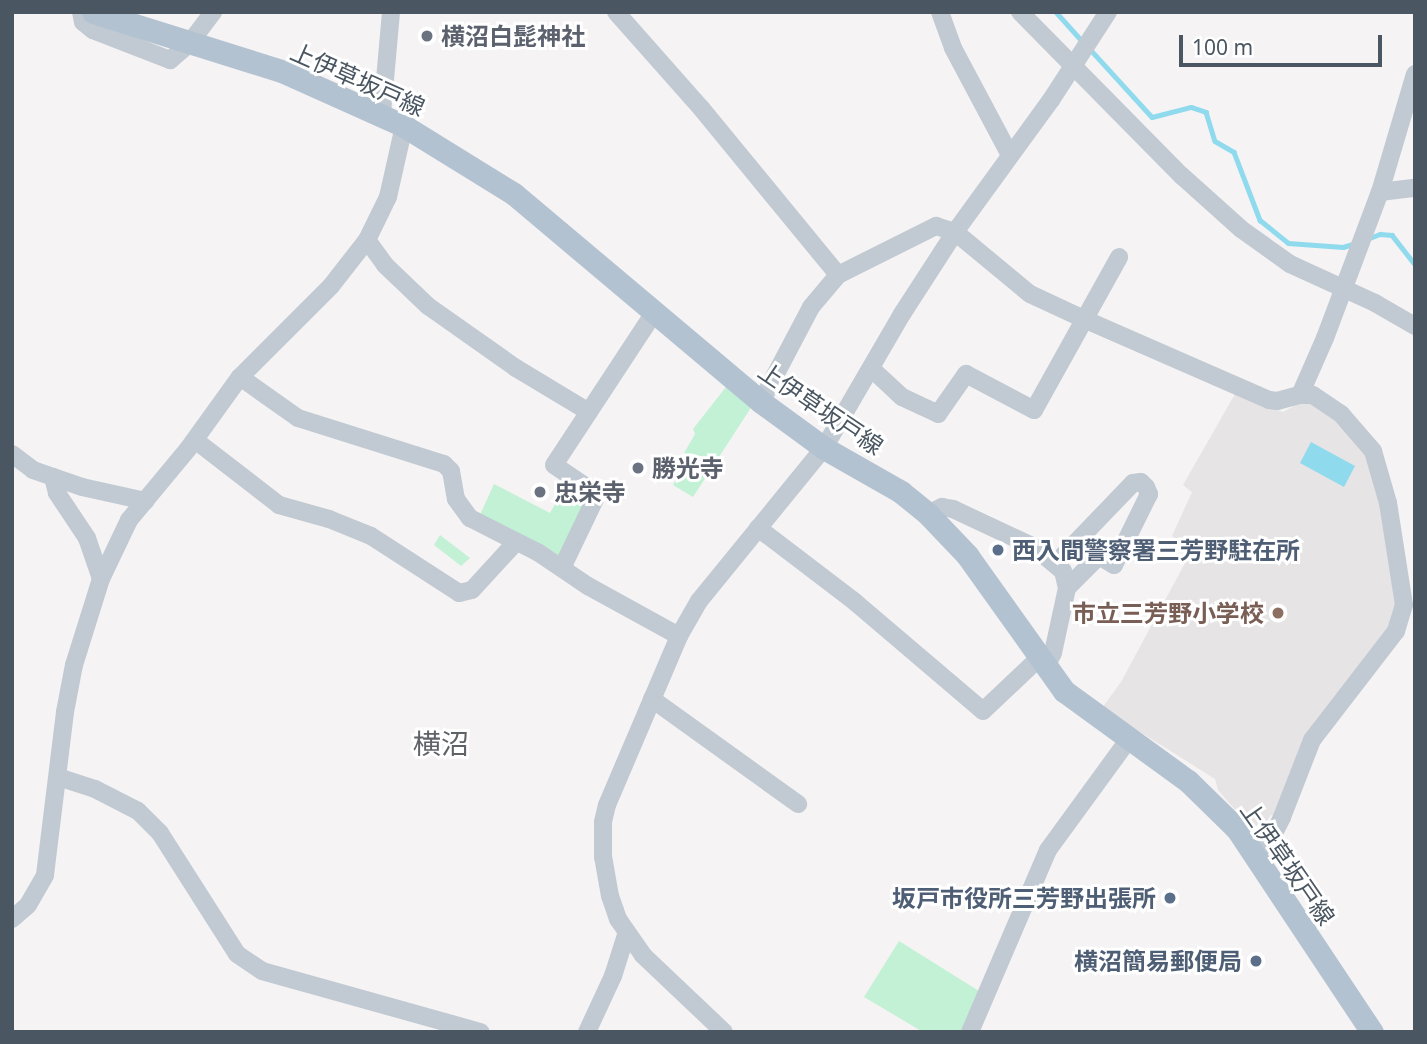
<!DOCTYPE html>
<meta charset="utf-8">
<style>
body{margin:0}
#map{position:relative;width:1427px;height:1044px;overflow:hidden;background:#f5f3f3;font-family:"Noto Sans","Noto Sans JP",sans-serif}
div>[style]{position:absolute}
.education>*{inset:0;background:#e6e4e5}
.green>*{inset:0;background:#c3f1d5}
.water>*{inset:0;background:#90daee}
.stream>*{height:4.5px;margin:-2.25px;padding:0 2.25px;transform-origin:2.25px;border-radius:2.25px;background:#90daee}
.minor>*{height:18px;margin:-9px;padding:0 9px;transform-origin:9px;border-radius:9px;background:#c1cad2}
.major>*{height:23px;margin:-11.5px;padding:0 11.5px;transform-origin:11.5px;border-radius:11.5px;background:#b3c2d1}
.dots>*{width:19px;height:19px;translate:-50% -50%;box-sizing:border-box;border:4px solid #fff;border-radius:50%}
span{translate:-50% -50%;white-space:nowrap;text-align:center;line-height:1.15;-webkit-text-stroke:6px #fff;paint-order:stroke}
.worship-label{font-size:24px;color:#5b616d;font-weight:700}
.left{translate:0 -50%;text-align:left}
.street-label{font-size:24px;color:#4a5661}
.service-label{font-size:24px;color:#4e5e75;font-weight:700}
.right{translate:-100% -50%;text-align:right}
.education-label{font-size:24px;color:#785e54;font-weight:700}
.quarter-label{font-size:28px;color:#5f6368}
.frame{position:absolute;inset:0;border:14px solid #4a5661;pointer-events:none}
.scale{position:absolute;left:1179px;top:35px;width:203px;height:32px;box-sizing:border-box;border:4px solid #4a5661;border-top:0;padding-left:9px;font-size:21px;line-height:24px;white-space:nowrap;color:#4a5661;-webkit-text-stroke:5px #fff;paint-order:stroke}
</style>
<div id="map">
<div class="education">
<div style="clip-path:polygon(1235px 394px,1283px 412px,1307px 399px,1339px 420px,1372px 460px,1396px 574px,1396px 619px,1275px 816px,1271px 815px,1257px 835px,1218px 790px,1215px 779px,1102px 708px,1121px 682px,1191px 552px,1172px 536px,1192px 492px,1183px 485px)"></div>
</div>
<div class="green">
<div style="clip-path:polygon(726px 387px,752px 406px,693px 497px,673px 485px,684px 465px,679px 462px,695px 434px,693px 429px)"></div>
<div style="clip-path:polygon(494px 484px,550px 513px,566px 485px,590px 498px,563px 559px,479px 517px)"></div>
<div style="clip-path:polygon(440px 535px,470px 558px,461px 566px,434px 545px)"></div>
<div style="clip-path:polygon(899px 941px,979px 991px,962px 1032px,923px 1032px,864px 997px)"></div>
</div>
<div class="water">
<div style="clip-path:polygon(1311px 442px,1355px 466px,1344px 487px,1300px 463px)"></div>
</div>
<div class="stream">
<div style="left:1056px;top:12px;width:40px;rotate:48deg"></div>
<div style="left:1089px;top:48px;width:93px;rotate:47.6deg"></div>
<div style="left:1152px;top:117px;width:40px;rotate:-14.4deg"></div>
<div style="left:1191px;top:107px;width:16px;rotate:18deg"></div>
<div style="left:1206px;top:112px;width:30px;rotate:73deg"></div>
<div style="left:1215px;top:141px;width:22px;rotate:30deg"></div>
<div style="left:1234px;top:152px;width:73px;rotate:69.1deg"></div>
<div style="left:1260px;top:220px;width:36px;rotate:39deg"></div>
<div style="left:1288px;top:243px;width:55px;rotate:4.2deg"></div>
<div style="left:1343px;top:247px;width:14px;rotate:-17deg"></div>
<div style="left:1367px;top:239px;width:14px;rotate:-21deg"></div>
<div style="left:1380px;top:234px;width:12px;rotate:5deg"></div>
<div style="left:1392px;top:235px;width:37px;rotate:52deg"></div>
</div>
<div class="minor">
<div style="left:81px;top:12px;width:10px;rotate:79deg"></div>
<div style="left:83px;top:22px;width:13px;rotate:39deg"></div>
<div style="left:93px;top:30px;width:83px;rotate:21.3deg"></div>
<div style="left:170px;top:60px;width:25px;rotate:-40deg"></div>
<div style="left:189px;top:44px;width:40px;rotate:-53deg"></div>
<div style="left:616px;top:12px;width:128px;rotate:48.5deg"></div>
<div style="left:701px;top:108px;width:216px;rotate:50.6deg"></div>
<div style="left:940px;top:12px;width:38px;rotate:70deg"></div>
<div style="left:953px;top:48px;width:121px;rotate:62deg"></div>
<div style="left:1020px;top:12px;width:231px;rotate:45.4deg"></div>
<div style="left:1182px;top:176px;width:79px;rotate:41.9deg"></div>
<div style="left:1241px;top:229px;width:60px;rotate:35.5deg"></div>
<div style="left:1290px;top:264px;width:94px;rotate:24.6deg"></div>
<div style="left:1375px;top:303px;width:46px;rotate:29.9deg"></div>
<div style="left:382px;top:113px;width:101px;rotate:-84.9deg"></div>
<div style="left:1380px;top:192px;width:35px;rotate:-7deg"></div>
<div style="left:367px;top:240px;width:31px;rotate:54deg"></div>
<div style="left:385px;top:265px;width:59px;rotate:43.6deg"></div>
<div style="left:428px;top:306px;width:108px;rotate:35.2deg"></div>
<div style="left:516px;top:368px;width:85px;rotate:31.1deg"></div>
<div style="left:874px;top:371px;width:38px;rotate:43deg"></div>
<div style="left:902px;top:397px;width:40px;rotate:25deg"></div>
<div style="left:938px;top:414px;width:49px;rotate:-55deg"></div>
<div style="left:966px;top:374px;width:77px;rotate:27.9deg"></div>
<div style="left:1034px;top:410px;width:175px;rotate:-60.9deg"></div>
<div style="left:240px;top:377px;width:71px;rotate:35.3deg"></div>
<div style="left:298px;top:418px;width:153px;rotate:17.5deg"></div>
<div style="left:444px;top:464px;width:10px;rotate:45deg"></div>
<div style="left:451px;top:471px;width:28px;rotate:80deg"></div>
<div style="left:456px;top:499px;width:24px;rotate:54deg"></div>
<div style="left:470px;top:518px;width:77px;rotate:26.9deg"></div>
<div style="left:539px;top:553px;width:59px;rotate:34deg"></div>
<div style="left:588px;top:586px;width:104px;rotate:28.8deg"></div>
<div style="left:761px;top:402px;width:107px;rotate:-62.2deg"></div>
<div style="left:811px;top:307px;width:42px;rotate:-49.8deg"></div>
<div style="left:838px;top:275px;width:110px;rotate:-26.6deg"></div>
<div style="left:936px;top:226px;width:20px;rotate:18deg"></div>
<div style="left:955px;top:232px;width:97px;rotate:39.6deg"></div>
<div style="left:1030px;top:294px;width:62px;rotate:24.9deg"></div>
<div style="left:1086px;top:320px;width:200px;rotate:23.6deg"></div>
<div style="left:1269px;top:400px;width:8px;rotate:7deg"></div>
<div style="left:1277px;top:401px;width:24px;rotate:-15deg"></div>
<div style="left:1300px;top:395px;width:62px;rotate:-66.3deg"></div>
<div style="left:1325px;top:338px;width:156px;rotate:-69.4deg"></div>
<div style="left:1380px;top:192px;width:123px;rotate:-73.5deg"></div>
<div style="left:195px;top:440px;width:106px;rotate:37.7deg"></div>
<div style="left:279px;top:505px;width:52px;rotate:15.6deg"></div>
<div style="left:329px;top:519px;width:45px;rotate:22deg"></div>
<div style="left:371px;top:536px;width:105px;rotate:32.9deg"></div>
<div style="left:459px;top:593px;width:13px;rotate:-13deg"></div>
<div style="left:472px;top:590px;width:64px;rotate:-47.5deg"></div>
<div style="left:12px;top:454px;width:26px;rotate:37deg"></div>
<div style="left:33px;top:470px;width:52px;rotate:19.1deg"></div>
<div style="left:82px;top:487px;width:65px;rotate:12.5deg"></div>
<div style="left:53px;top:477px;width:16px;rotate:76deg"></div>
<div style="left:57px;top:493px;width:54px;rotate:56.3deg"></div>
<div style="left:87px;top:538px;width:43px;rotate:71.1deg"></div>
<div style="left:928px;top:514px;width:16px;rotate:-27deg"></div>
<div style="left:942px;top:507px;width:11px;rotate:10deg"></div>
<div style="left:953px;top:509px;width:89px;rotate:25.1deg"></div>
<div style="left:1034px;top:547px;width:38px;rotate:40deg"></div>
<div style="left:1063px;top:571px;width:17px;rotate:77deg"></div>
<div style="left:1067px;top:588px;width:66px;rotate:102.2deg"></div>
<div style="left:1053px;top:653px;width:17px;rotate:118deg"></div>
<div style="left:758px;top:528px;width:122px;rotate:37.3deg"></div>
<div style="left:855px;top:602px;width:168px;rotate:40.4deg"></div>
<div style="left:983px;top:711px;width:76px;rotate:-43.4deg"></div>
<div style="left:1056px;top:563px;width:111px;rotate:-46.1deg"></div>
<div style="left:1133px;top:483px;width:8px;rotate:-7deg"></div>
<div style="left:1141px;top:482px;width:7px;rotate:45deg"></div>
<div style="left:1146px;top:487px;width:8px;rotate:67deg"></div>
<div style="left:1149px;top:494px;width:79px;rotate:116.2deg"></div>
<div style="left:1114px;top:565px;width:17px;rotate:-149deg"></div>
<div style="left:1099px;top:556px;width:45px;rotate:135deg"></div>
<div style="left:562px;top:568px;width:76px;rotate:-64.4deg"></div>
<div style="left:595px;top:499px;width:11px;rotate:-146deg"></div>
<div style="left:586px;top:493px;width:7px;rotate:-98deg"></div>
<div style="left:585px;top:486px;width:37px;rotate:-146deg"></div>
<div style="left:554px;top:465px;width:184px;rotate:-56.7deg"></div>
<div style="left:652px;top:699px;width:180px;rotate:35.7deg"></div>
<div style="left:58px;top:777px;width:39px;rotate:18deg"></div>
<div style="left:95px;top:789px;width:48px;rotate:27.1deg"></div>
<div style="left:138px;top:811px;width:31px;rotate:45deg"></div>
<div style="left:160px;top:833px;width:143px;rotate:57.5deg"></div>
<div style="left:237px;top:954px;width:30px;rotate:34deg"></div>
<div style="left:262px;top:971px;width:227px;rotate:15.6deg"></div>
<div style="left:1255px;top:855px;width:25px;rotate:-47deg"></div>
<div style="left:1272px;top:837px;width:22px;rotate:-63deg"></div>
<div style="left:1282px;top:817px;width:83px;rotate:-68.7deg"></div>
<div style="left:1312px;top:740px;width:138px;rotate:-52.4deg"></div>
<div style="left:1396px;top:631px;width:27px;rotate:-73deg"></div>
<div style="left:1404px;top:605px;width:103px;rotate:-98.9deg"></div>
<div style="left:1388px;top:503px;width:54px;rotate:-106.1deg"></div>
<div style="left:1373px;top:451px;width:49px;rotate:-130.9deg"></div>
<div style="left:1341px;top:414px;width:34px;rotate:-146deg"></div>
<div style="left:1313px;top:395px;width:13px;rotate:180deg"></div>
<div style="left:12px;top:919px;width:21px;rotate:-41deg"></div>
<div style="left:28px;top:905px;width:34px;rotate:-60deg"></div>
<div style="left:45px;top:875px;width:164px;rotate:-83deg"></div>
<div style="left:65px;top:712px;width:48px;rotate:-79.2deg"></div>
<div style="left:74px;top:665px;width:90px;rotate:-72.6deg"></div>
<div style="left:101px;top:579px;width:65px;rotate:-64.6deg"></div>
<div style="left:129px;top:520px;width:92px;rotate:-50.3deg"></div>
<div style="left:188px;top:449px;width:89px;rotate:-54.2deg"></div>
<div style="left:240px;top:377px;width:129px;rotate:-45deg"></div>
<div style="left:331px;top:286px;width:58px;rotate:-52deg"></div>
<div style="left:367px;top:240px;width:48px;rotate:-64deg"></div>
<div style="left:388px;top:197px;width:73px;rotate:-77.3deg"></div>
<div style="left:587px;top:1032px;width:62px;rotate:-65.1deg"></div>
<div style="left:613px;top:976px;width:43px;rotate:-72.4deg"></div>
<div style="left:724px;top:1032px;width:112px;rotate:-136.5deg"></div>
<div style="left:643px;top:955px;width:44px;rotate:-124.8deg"></div>
<div style="left:618px;top:919px;width:24px;rotate:-109deg"></div>
<div style="left:610px;top:896px;width:40px;rotate:-100deg"></div>
<div style="left:603px;top:857px;width:35px;rotate:-90deg"></div>
<div style="left:603px;top:822px;width:17px;rotate:-77deg"></div>
<div style="left:607px;top:805px;width:184px;rotate:-66.9deg"></div>
<div style="left:679px;top:636px;width:40px;rotate:-60.3deg"></div>
<div style="left:699px;top:601px;width:198px;rotate:-50.8deg"></div>
<div style="left:824px;top:448px;width:155px;rotate:-59.8deg"></div>
<div style="left:902px;top:314px;width:98px;rotate:-57.1deg"></div>
<div style="left:955px;top:232px;width:163px;rotate:-54deg"></div>
<div style="left:1051px;top:100px;width:105px;rotate:-57.1deg"></div>
<div style="left:970px;top:1032px;width:198px;rotate:-66.8deg"></div>
<div style="left:1048px;top:850px;width:137px;rotate:-53.9deg"></div>
</div>
<div class="major">
<div style="left:93px;top:12px;width:200px;rotate:17.4deg"></div>
<div style="left:284px;top:72px;width:132px;rotate:24.2deg"></div>
<div style="left:404px;top:126px;width:129px;rotate:31.7deg"></div>
<div style="left:514px;top:194px;width:323px;rotate:40.1deg"></div>
<div style="left:761px;top:402px;width:78px;rotate:36.1deg"></div>
<div style="left:824px;top:448px;width:89px;rotate:29.7deg"></div>
<div style="left:901px;top:492px;width:35px;rotate:39deg"></div>
<div style="left:928px;top:514px;width:57px;rotate:46.4deg"></div>
<div style="left:967px;top:555px;width:167px;rotate:54.5deg"></div>
<div style="left:1064px;top:691px;width:153px;rotate:36deg"></div>
<div style="left:1188px;top:781px;width:69px;rotate:44.4deg"></div>
<div style="left:1237px;top:829px;width:244px;rotate:56.4deg"></div>
</div>
<div class="dots">
<div style="left:427px;top:36px;background:#6b7280"></div>
<div style="left:638px;top:468px;background:#6b7280"></div>
<div style="left:540px;top:492px;background:#6b7280"></div>
<div style="left:998px;top:550px;background:#5c6f8a"></div>
<div style="left:1278px;top:613px;background:#8d6e63"></div>
<div style="left:1170px;top:898px;background:#5c6f8a"></div>
<div style="left:1256px;top:961px;background:#5c6f8a"></div>
</div>
<div class="worship-label">
<span class="left" style="left:441px;top:36px">横沼白髭神社</span>
<span class="left" style="left:652px;top:468px">勝光寺</span>
<span class="left" style="left:554px;top:492px">忠栄寺</span>
</div>
<div class="street-label">
<span style="left:358px;top:79px;rotate:24deg">上伊草坂戸線</span>
<span style="left:821px;top:408px;rotate:34deg">上伊草坂戸線</span>
<span style="left:1288px;top:863px;rotate:55deg">上伊草坂戸線</span>
</div>
<div class="service-label">
<span class="left" style="left:1012px;top:550px">西入間警察署三芳野駐在所</span>
<span class="right" style="left:1156px;top:898px">坂戸市役所三芳野出張所</span>
<span class="right" style="left:1242px;top:961px">横沼簡易郵便局</span>
</div>
<div class="education-label">
<span class="right" style="left:1264px;top:613px">市立三芳野小学校</span>
</div>
<div class="quarter-label">
<span style="left:441px;top:743px">横沼</span>
</div>
<div class="frame"></div>
<div class="scale">100 m</div>
</div>
